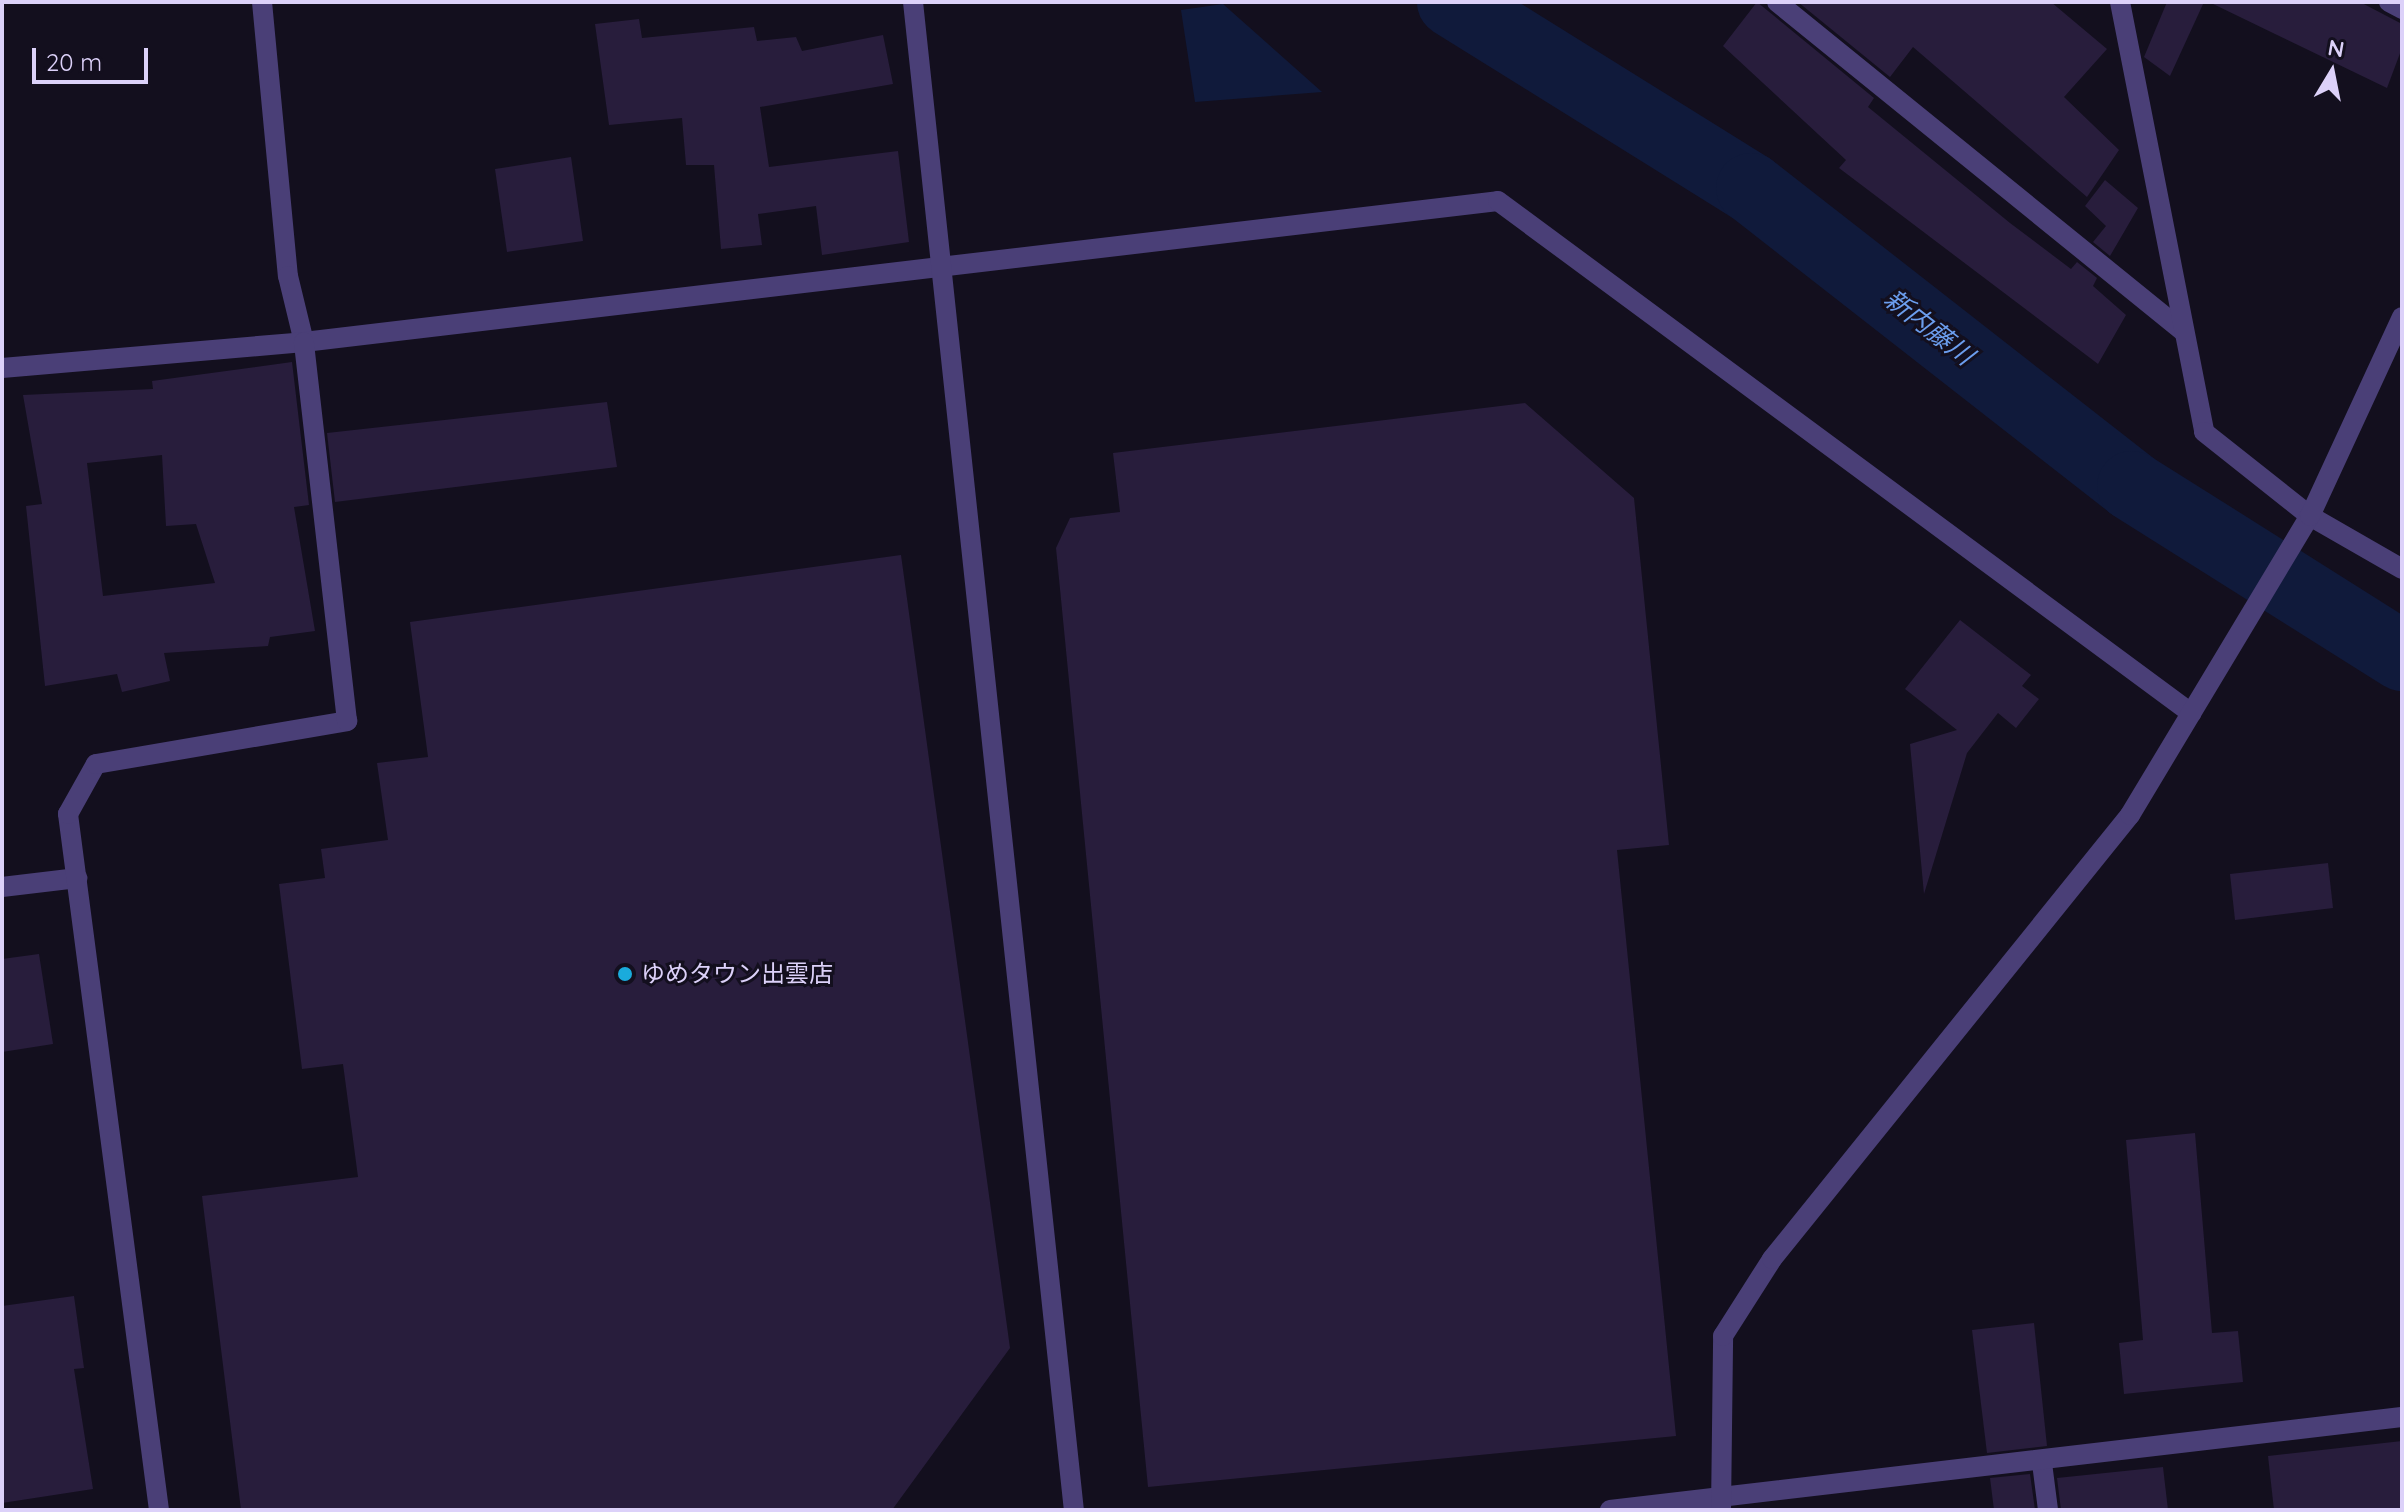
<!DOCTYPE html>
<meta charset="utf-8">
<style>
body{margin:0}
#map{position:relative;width:2404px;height:1512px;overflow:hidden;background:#130f1e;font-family:Quicksand,"Noto Sans JP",sans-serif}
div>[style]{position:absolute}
.water>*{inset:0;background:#101a3b}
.river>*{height:70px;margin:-35px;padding:0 35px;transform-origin:35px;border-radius:35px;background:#101a3b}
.building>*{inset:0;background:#281d3c}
.minor>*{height:20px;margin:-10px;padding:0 10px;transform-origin:10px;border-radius:10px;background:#4a3f77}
.tertiary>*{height:20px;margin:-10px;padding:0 10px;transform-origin:10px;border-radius:10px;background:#4a3f77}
.dots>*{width:22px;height:22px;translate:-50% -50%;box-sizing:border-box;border:4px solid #130f1e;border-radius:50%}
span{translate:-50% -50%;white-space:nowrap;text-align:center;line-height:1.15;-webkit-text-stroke:6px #130f1e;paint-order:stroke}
.poi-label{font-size:24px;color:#dcd1f9}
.left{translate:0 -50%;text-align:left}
.water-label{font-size:26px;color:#6b9ded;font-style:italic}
.frame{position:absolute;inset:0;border:4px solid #dcd1f9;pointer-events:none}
.north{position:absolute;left:2292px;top:32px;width:80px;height:80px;-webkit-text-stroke:6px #130f1e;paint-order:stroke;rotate:10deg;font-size:22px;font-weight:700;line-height:32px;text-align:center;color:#dcd1f9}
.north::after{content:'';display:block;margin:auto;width:28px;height:36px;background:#dcd1f9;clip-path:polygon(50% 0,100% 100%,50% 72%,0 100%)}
.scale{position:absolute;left:32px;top:48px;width:116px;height:36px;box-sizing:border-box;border:4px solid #dcd1f9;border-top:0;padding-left:10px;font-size:24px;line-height:28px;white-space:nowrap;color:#dcd1f9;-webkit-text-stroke:6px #130f1e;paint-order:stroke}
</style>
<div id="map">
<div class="water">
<div style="clip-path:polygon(1223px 4px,1322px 92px,1195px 102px,1181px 10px)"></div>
</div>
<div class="river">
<div style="left:1452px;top:2px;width:352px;rotate:31.9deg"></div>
<div style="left:1751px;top:188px;width:484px;rotate:38deg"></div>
<div style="left:2132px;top:486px;width:319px;rotate:32.2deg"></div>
</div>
<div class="building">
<div style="clip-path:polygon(1757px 2px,1874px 98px,1868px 107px,2010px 223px,2071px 269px,2077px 262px,2097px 278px,2093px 286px,2126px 315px,2098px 364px,1839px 168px,1846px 160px,1723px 46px)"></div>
<div style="clip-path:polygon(1798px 2px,2051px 2px,2107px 49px,2064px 97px,2119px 150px,2087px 197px,1913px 47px,1890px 77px)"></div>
<div style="clip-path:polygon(2167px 2px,2204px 2px,2170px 76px,2144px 57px)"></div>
<div style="clip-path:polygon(2209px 2px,2360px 2px,2402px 24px,2402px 48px,2387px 88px)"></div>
<div style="clip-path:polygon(639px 19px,642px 38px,754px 27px,757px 41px,796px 37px,802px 51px,883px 35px,893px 84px,760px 107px,769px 167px,898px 151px,909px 242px,822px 255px,816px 206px,758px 214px,762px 245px,721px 249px,714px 165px,686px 165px,682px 118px,609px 125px,595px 24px)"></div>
<div style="clip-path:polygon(571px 157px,583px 241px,507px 252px,495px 169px)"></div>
<div style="clip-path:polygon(2105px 180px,2138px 208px,2110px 256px,2093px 242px,2106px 226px,2085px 206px)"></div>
<div style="clip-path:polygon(evenodd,292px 362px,309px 505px,294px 507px,315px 631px,270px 637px,268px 646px,164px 653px,170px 681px,122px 692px,117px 674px,45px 686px,26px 506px,42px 504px,23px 395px,153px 389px,152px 381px,292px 362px,162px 455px,166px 526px,196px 524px,215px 583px,103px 596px,87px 463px,162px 455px)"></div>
<div style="clip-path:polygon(607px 402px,617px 467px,335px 502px,327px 433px)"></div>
<div style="clip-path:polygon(1525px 403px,1634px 498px,1669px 845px,1617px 850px,1676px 1436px,1148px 1487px,1056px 548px,1070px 518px,1120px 512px,1113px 453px)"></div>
<div style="clip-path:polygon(901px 555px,1010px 1348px,892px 1510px,241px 1510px,202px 1196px,358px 1177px,343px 1064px,302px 1069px,279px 884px,325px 878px,321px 849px,388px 840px,377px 763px,428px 757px,410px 622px)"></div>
<div style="clip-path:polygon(1960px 620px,2031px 675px,2022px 686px,2039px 699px,2016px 728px,1998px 713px,1967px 753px,1924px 894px,1910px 744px,1957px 730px,1905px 689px)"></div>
<div style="clip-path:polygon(2328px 863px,2333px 908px,2235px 920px,2230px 874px)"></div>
<div style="clip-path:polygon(39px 954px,53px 1044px,2px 1052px,2px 959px)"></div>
<div style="clip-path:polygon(2195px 1133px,2212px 1333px,2238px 1331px,2243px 1382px,2124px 1394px,2119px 1343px,2143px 1340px,2126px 1140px)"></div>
<div style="clip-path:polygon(74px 1296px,84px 1368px,74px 1369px,93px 1489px,2px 1503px,2px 1306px)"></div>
<div style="clip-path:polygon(2034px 1323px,2047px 1446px,1987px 1453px,1972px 1330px)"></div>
<div style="clip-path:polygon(2402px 1441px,2402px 1510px,2274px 1510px,2268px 1456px)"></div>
<div style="clip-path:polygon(2163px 1467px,2168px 1510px,2061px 1510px,2057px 1478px)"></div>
<div style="clip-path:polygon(2030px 1474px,2035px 1510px,1994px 1510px,1990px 1478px)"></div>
</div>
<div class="minor">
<div style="left:262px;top:2px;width:275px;rotate:84.6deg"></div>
<div style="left:288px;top:276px;width:68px;rotate:76.4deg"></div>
<div style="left:1777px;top:2px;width:524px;rotate:39.04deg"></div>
<div style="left:2120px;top:2px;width:438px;rotate:78.9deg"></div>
<div style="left:2204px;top:432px;width:135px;rotate:38.4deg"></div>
<div style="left:2310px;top:516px;width:106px;rotate:29.9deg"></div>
<div style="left:2389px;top:2px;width:15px;rotate:28deg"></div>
<div style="left:2px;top:368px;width:303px;rotate:-4.9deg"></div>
<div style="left:304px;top:342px;width:1202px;rotate:-6.73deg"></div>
<div style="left:1498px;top:201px;width:862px;rotate:36.46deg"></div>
<div style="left:2042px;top:1463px;width:47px;rotate:82.7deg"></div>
<div style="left:1610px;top:1510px;width:797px;rotate:-6.7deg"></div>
</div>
<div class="tertiary">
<div style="left:913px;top:2px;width:1517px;rotate:83.91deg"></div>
<div style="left:2px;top:887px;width:76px;rotate:-6.8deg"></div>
<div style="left:159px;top:1510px;width:702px;rotate:-97.45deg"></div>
<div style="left:68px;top:814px;width:57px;rotate:-60.8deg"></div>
<div style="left:96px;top:764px;width:255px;rotate:-9.7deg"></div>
<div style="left:347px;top:721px;width:381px;rotate:-96.5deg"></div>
<div style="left:1721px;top:1510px;width:174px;rotate:-89.3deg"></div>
<div style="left:1723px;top:1336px;width:91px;rotate:-57.5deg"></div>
<div style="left:1772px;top:1259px;width:570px;rotate:-51.12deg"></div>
<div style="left:2130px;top:815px;width:349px;rotate:-59deg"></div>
<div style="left:2310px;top:516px;width:219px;rotate:-65.2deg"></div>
</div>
<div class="dots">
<div style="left:625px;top:974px;background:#1aabdc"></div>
</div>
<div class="poi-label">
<span class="left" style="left:641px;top:974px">ゆめタウン出雲店</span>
</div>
<div class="water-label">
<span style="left:1929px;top:327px;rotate:38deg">新内藤川</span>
</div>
<div class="frame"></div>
<div class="north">N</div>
<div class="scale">20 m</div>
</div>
